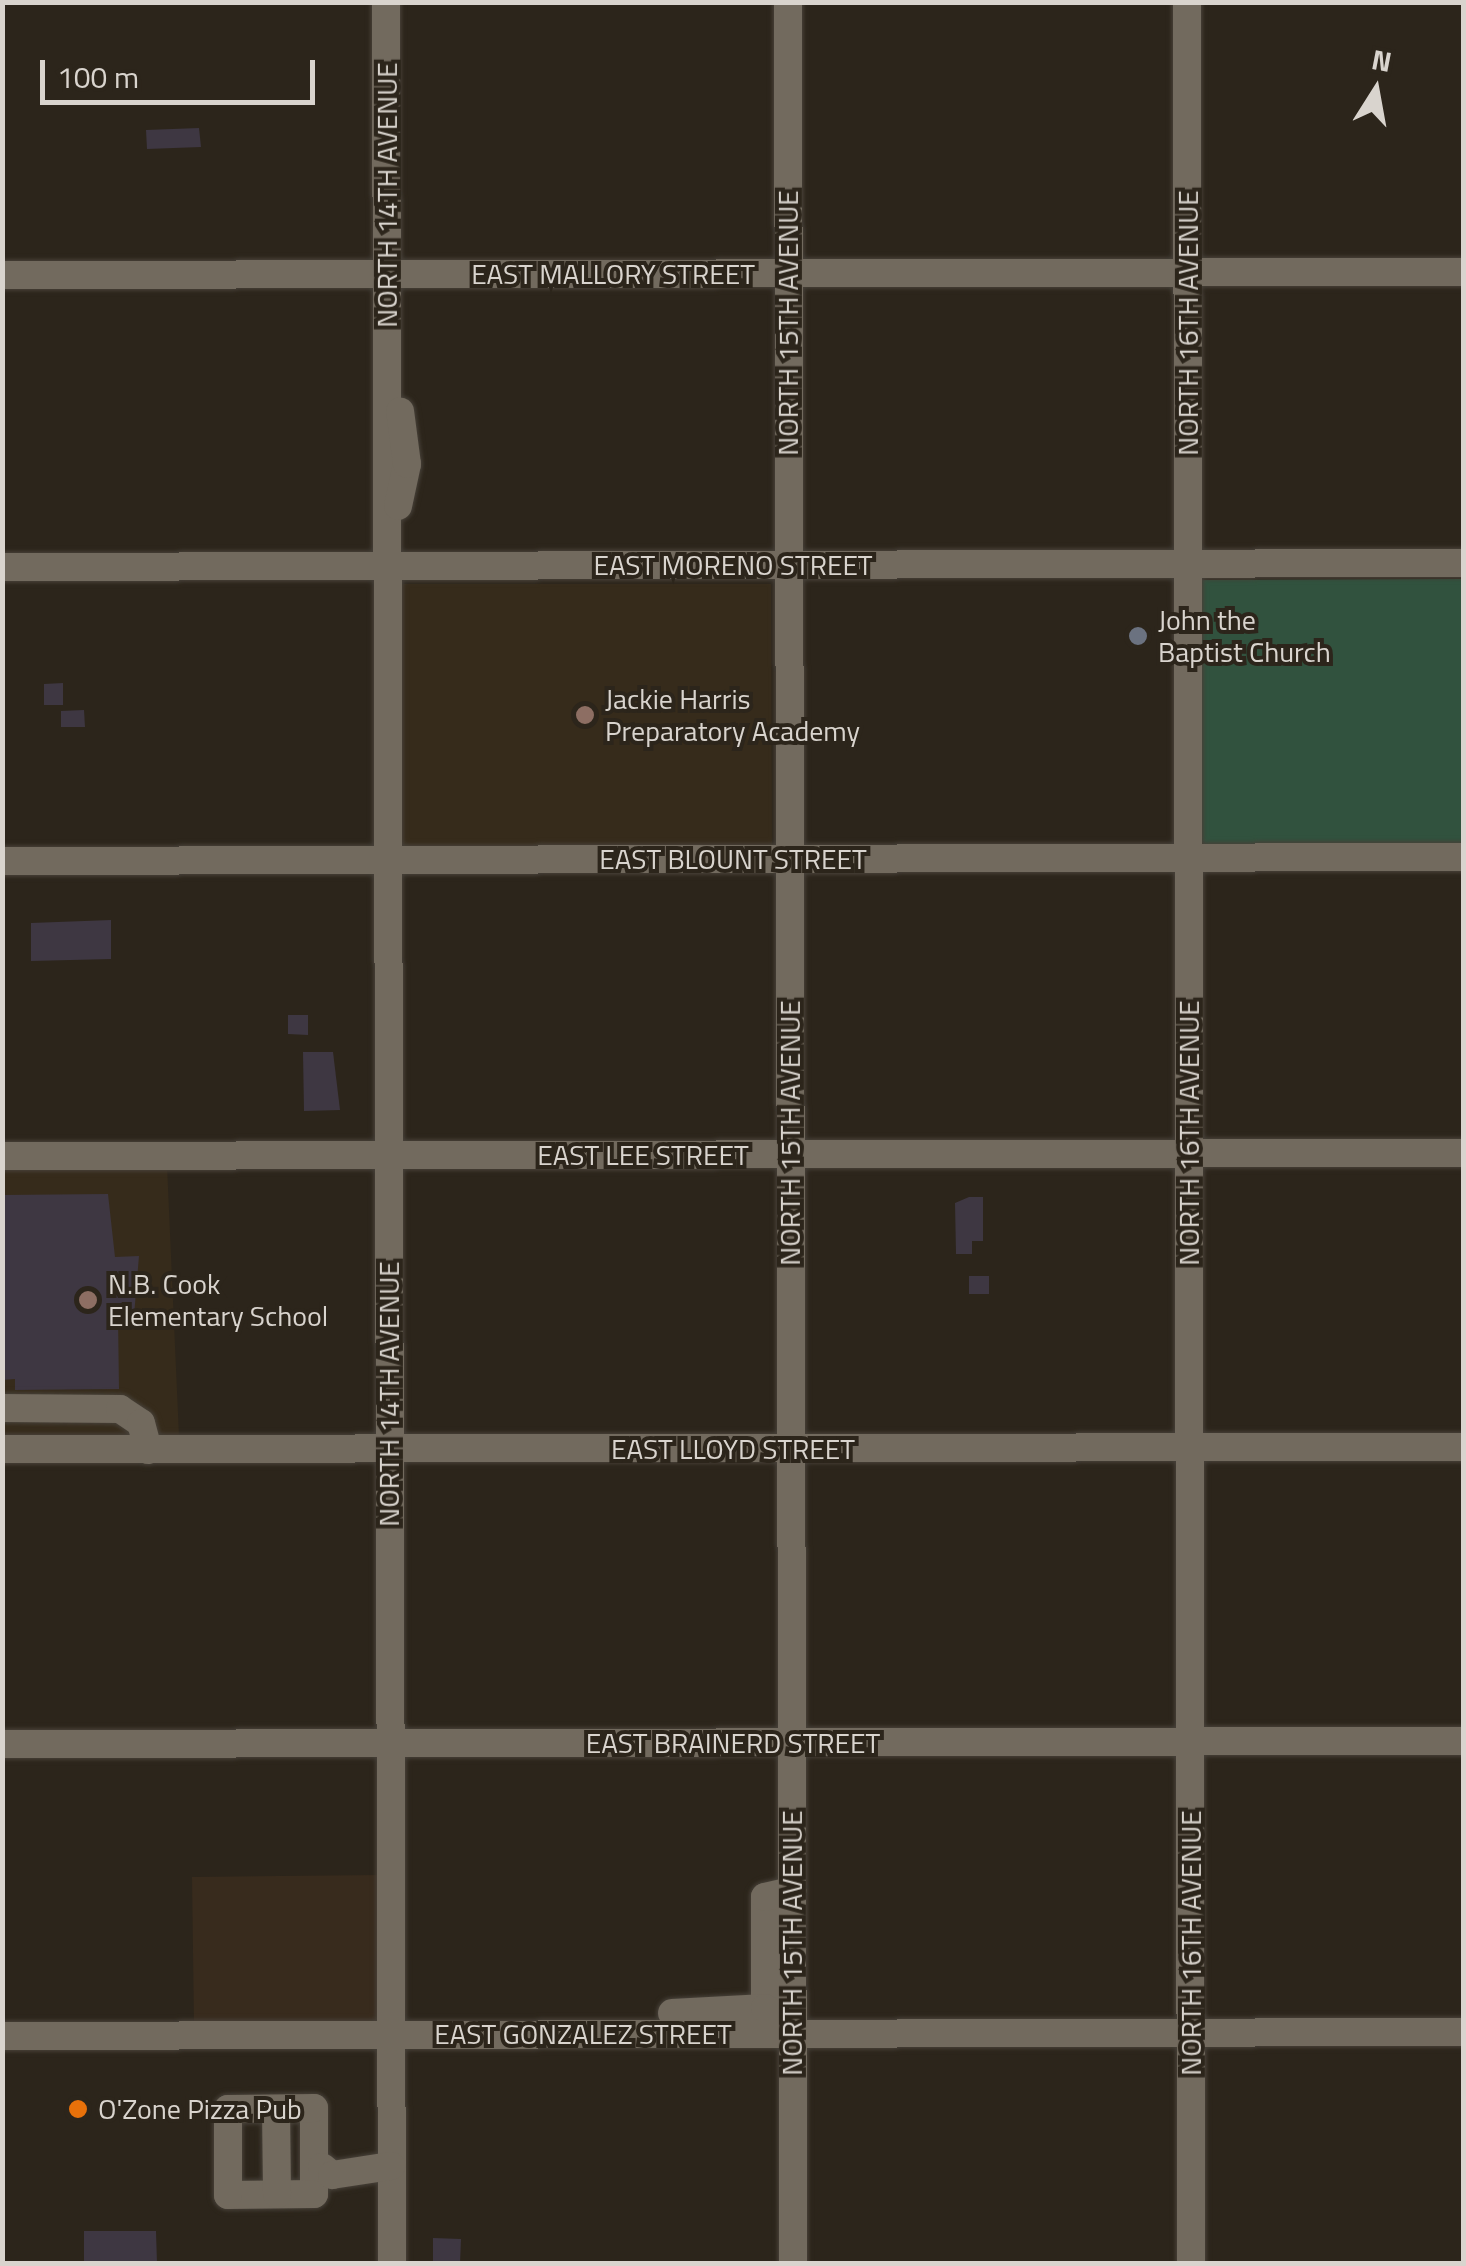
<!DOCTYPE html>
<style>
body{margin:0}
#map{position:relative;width:1466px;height:2266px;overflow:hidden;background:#2c251b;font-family:"Titillium Web",sans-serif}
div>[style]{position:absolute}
.commercial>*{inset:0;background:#382b1d}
.built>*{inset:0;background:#362b1b}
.green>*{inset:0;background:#31523e}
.building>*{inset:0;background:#3e3742}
.roads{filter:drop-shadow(0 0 2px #474139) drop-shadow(0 0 2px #474139)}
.minor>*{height:28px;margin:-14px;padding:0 14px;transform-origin:14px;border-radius:14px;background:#726a5e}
.dots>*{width:28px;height:28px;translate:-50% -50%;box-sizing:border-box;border:5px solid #2c251b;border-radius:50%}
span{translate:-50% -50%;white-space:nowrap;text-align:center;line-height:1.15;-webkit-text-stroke:8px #2c251b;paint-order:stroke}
.street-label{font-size:28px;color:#d9d4ce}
.poi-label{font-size:28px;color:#d9d4ce}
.left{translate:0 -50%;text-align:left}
.frame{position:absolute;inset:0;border:5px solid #d9d4ce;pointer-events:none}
.north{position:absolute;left:1326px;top:40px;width:100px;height:100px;-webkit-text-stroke:8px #2c251b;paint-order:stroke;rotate:11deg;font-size:28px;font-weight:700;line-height:40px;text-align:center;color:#d9d4ce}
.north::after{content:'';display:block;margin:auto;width:35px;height:45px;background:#d9d4ce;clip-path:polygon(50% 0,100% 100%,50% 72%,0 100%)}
.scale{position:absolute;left:40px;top:60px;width:275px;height:45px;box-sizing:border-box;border:5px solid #d9d4ce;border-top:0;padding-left:12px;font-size:30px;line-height:35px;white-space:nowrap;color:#d9d4ce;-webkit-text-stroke:8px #2c251b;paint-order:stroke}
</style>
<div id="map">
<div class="commercial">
<div style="clip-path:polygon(381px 1875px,382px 2024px,194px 2025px,192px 1877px)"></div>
</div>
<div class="built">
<div style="clip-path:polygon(400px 584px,771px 584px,772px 847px,399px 848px)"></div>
<div style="clip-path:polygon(2px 1165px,167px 1165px,179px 1436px,3px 1436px)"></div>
</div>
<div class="green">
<div style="clip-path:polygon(1463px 579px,1463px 843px,1194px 847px,1196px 580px)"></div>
</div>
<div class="building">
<div style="clip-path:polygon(199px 128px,201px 147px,147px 149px,146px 130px)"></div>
<div style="clip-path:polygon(63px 683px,63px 705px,44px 705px,44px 684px)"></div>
<div style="clip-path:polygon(84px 710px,85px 727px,61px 727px,61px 711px)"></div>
<div style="clip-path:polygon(111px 920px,111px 959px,31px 961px,31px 923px)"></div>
<div style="clip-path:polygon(288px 1015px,308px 1015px,308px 1035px,288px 1034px)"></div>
<div style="clip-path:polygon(303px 1052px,333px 1052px,340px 1110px,304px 1111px)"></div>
<div style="clip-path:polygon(108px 1194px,115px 1257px,139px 1256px,134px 1316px,118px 1316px,119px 1389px,15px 1390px,15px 1379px,2px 1380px,2px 1195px)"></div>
<div style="clip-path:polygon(969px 1197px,983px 1197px,983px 1241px,972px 1241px,972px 1254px,956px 1254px,955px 1203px)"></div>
<div style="clip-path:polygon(969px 1276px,989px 1276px,989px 1294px,969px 1294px)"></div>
<div style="clip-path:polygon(84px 2231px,156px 2231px,157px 2264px,84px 2264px)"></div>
<div style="clip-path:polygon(433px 2238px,461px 2239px,460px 2264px,433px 2264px)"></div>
</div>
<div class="roads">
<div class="minor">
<div style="left:386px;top:2px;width:2262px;rotate:89.85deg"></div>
<div style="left:788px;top:2px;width:2262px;rotate:89.87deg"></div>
<div style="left:1187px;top:2px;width:2262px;rotate:89.9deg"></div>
<div style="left:2px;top:275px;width:1462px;rotate:-0.12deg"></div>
<div style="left:398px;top:506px;width:43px;rotate:-77.9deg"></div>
<div style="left:407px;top:464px;width:53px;rotate:-97.5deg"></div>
<div style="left:2px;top:567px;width:1462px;rotate:-0.16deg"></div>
<div style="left:2px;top:861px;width:1462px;rotate:-0.16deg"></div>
<div style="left:2px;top:1156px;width:1462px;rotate:-0.12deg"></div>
<div style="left:2px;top:1408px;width:118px;rotate:0.5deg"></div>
<div style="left:120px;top:1409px;width:25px;rotate:34deg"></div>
<div style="left:141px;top:1423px;width:28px;rotate:75deg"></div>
<div style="left:2px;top:1449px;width:1462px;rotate:-0.08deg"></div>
<div style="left:2px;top:1744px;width:1462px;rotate:-0.12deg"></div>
<div style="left:765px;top:2008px;width:111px;rotate:-90deg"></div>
<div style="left:765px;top:1897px;width:28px;rotate:-13deg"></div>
<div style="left:672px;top:2013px;width:93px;rotate:-3.1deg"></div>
<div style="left:765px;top:2008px;width:19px;rotate:32deg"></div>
<div style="left:2px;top:2036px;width:1462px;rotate:-0.16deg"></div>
<div style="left:314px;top:2108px;width:86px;rotate:90deg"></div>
<div style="left:314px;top:2194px;width:86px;rotate:179.3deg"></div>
<div style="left:228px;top:2195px;width:86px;rotate:-90deg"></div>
<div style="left:228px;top:2109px;width:86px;rotate:-0.7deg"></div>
<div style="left:276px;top:2109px;width:85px;rotate:89.3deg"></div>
<div style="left:322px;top:2167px;width:13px;rotate:39deg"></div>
<div style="left:332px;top:2175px;width:60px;rotate:-8.7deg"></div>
</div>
</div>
<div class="dots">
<div style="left:1138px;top:636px;background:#6b7280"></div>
<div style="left:585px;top:715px;background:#8d6e63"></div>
<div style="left:88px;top:1300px;background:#8d6e63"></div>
<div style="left:78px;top:2109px;background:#e8710a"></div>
</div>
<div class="street-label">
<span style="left:387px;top:195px;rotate:-90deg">NORTH 14TH AVENUE</span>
<span style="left:613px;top:274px">EAST MALLORY STREET</span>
<span style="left:788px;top:323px;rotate:-90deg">NORTH 15TH AVENUE</span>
<span style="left:1188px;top:323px;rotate:-90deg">NORTH 16TH AVENUE</span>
<span style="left:733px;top:565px">EAST MORENO STREET</span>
<span style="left:733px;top:859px">EAST BLOUNT STREET</span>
<span style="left:790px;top:1133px;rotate:-90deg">NORTH 15TH AVENUE</span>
<span style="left:1189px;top:1133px;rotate:-90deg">NORTH 16TH AVENUE</span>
<span style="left:643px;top:1155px">EAST LEE STREET</span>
<span style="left:389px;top:1394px;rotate:-90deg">NORTH 14TH AVENUE</span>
<span style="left:733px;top:1449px">EAST LLOYD STREET</span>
<span style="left:733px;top:1743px">EAST BRAINERD STREET</span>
<span style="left:792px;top:1943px;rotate:-90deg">NORTH 15TH AVENUE</span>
<span style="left:1191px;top:1943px;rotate:-90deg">NORTH 16TH AVENUE</span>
<span style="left:583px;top:2034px">EAST GONZALEZ STREET</span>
</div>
<div class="poi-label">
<span class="left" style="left:1158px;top:636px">John the<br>Baptist Church</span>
<span class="left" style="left:605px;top:715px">Jackie Harris<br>Preparatory Academy</span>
<span class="left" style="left:108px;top:1300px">N.B. Cook<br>Elementary School</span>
<span class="left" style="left:98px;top:2109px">O'Zone Pizza Pub</span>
</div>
<div class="frame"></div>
<div class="north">N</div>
<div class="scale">100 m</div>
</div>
